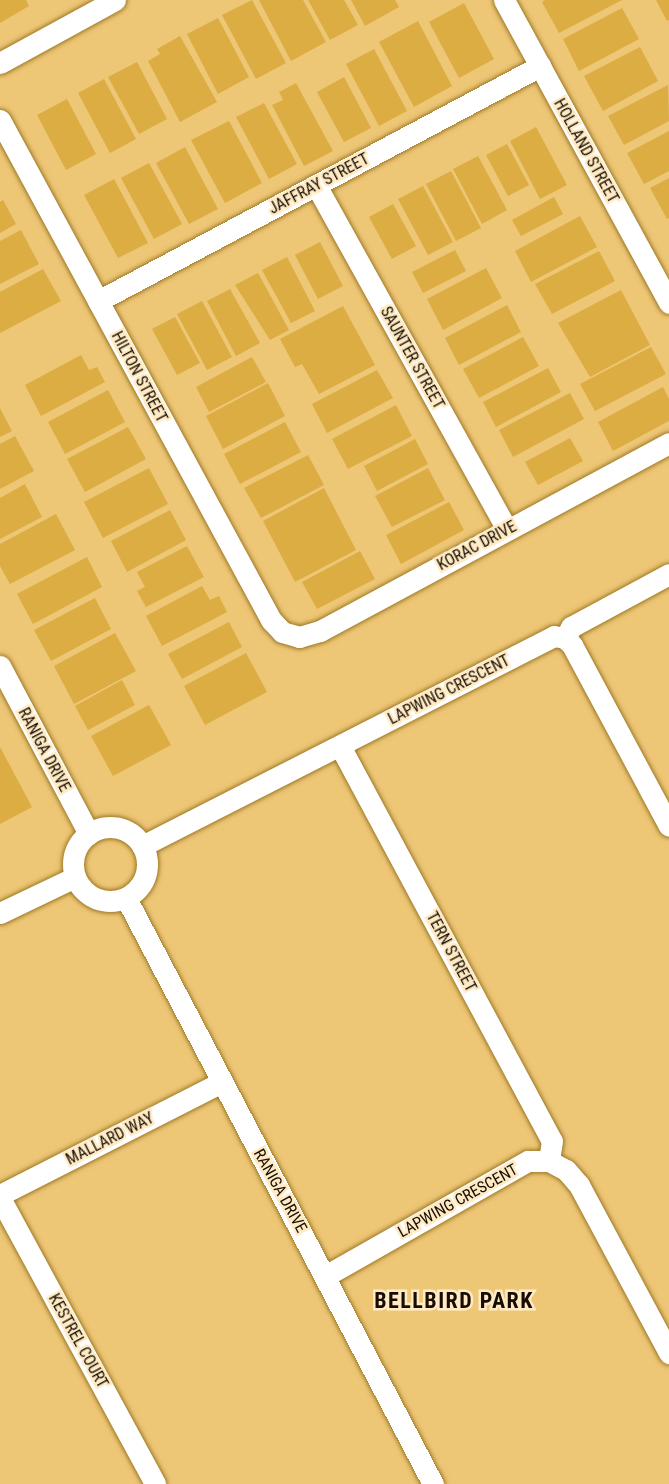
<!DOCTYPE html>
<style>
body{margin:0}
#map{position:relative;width:669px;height:1484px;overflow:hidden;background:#edc676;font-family:"Roboto Condensed",sans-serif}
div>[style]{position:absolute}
.building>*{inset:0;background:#dcad43}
.roads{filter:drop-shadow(0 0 2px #9e7924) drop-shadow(0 0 2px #9e7924)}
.street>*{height:21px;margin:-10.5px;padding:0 10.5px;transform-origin:10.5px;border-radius:10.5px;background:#fff}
.street>.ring{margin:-10.5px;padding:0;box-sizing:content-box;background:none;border:21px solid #fff;border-radius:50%}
span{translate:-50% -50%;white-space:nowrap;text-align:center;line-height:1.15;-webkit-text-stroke:5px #feeac4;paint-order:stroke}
.street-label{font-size:16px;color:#180d00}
.district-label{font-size:22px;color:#180d00;font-weight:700;letter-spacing:1.5px}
</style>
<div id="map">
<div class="building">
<div style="clip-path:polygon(0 0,26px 0,29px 6px,0 23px)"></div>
<div style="clip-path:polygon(252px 0,286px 63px,256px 79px,222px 15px)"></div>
<div style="clip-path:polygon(259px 0,303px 0,326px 42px,291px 61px)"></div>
<div style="clip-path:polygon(308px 0,344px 0,358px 25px,330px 40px)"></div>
<div style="clip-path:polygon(351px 0,395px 0,399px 7px,365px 26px)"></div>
<div style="clip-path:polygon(545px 0,622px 0,559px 33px,542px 2px)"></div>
<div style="clip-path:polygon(656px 0,669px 0,669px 20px,667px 21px)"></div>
<div style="clip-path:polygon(464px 3px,494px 59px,459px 78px,429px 22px)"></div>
<div style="clip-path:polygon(622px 8px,639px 39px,579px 71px,563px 39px)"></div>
<div style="clip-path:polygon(218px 18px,249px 77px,218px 94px,187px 34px)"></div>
<div style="clip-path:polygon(418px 21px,452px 86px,414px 107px,379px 42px)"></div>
<div style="clip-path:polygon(180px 36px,217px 102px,180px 122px,148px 61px,160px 54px,157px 49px)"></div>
<div style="clip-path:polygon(640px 47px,658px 81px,603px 111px,584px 76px)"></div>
<div style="clip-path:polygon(374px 49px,407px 111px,379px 126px,346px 64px)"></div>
<div style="clip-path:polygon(137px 62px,167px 119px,139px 134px,108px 77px)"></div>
<div style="clip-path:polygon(344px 77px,371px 128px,344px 142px,317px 92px)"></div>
<div style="clip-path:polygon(104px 79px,136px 139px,110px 153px,78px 93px)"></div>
<div style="clip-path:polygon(296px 83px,333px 151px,304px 166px,272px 105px,283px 100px,279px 92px)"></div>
<div style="clip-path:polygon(668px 85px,669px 121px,624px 145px,608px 116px)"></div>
<div style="clip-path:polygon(67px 99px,96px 154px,66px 170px,37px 115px)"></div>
<div style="clip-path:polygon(264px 103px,297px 164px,269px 179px,236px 117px)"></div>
<div style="clip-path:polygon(229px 121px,262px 183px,225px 203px,191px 140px)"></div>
<div style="clip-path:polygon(536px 127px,567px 185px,540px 199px,510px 141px)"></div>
<div style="clip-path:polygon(669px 131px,669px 171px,644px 184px,627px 153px)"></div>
<div style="clip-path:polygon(507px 144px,529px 185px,508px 196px,486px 155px)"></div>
<div style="clip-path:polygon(185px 147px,218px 209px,189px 224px,156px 163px)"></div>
<div style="clip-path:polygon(478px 156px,507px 210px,482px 224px,453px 169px)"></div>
<div style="clip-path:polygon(149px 163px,182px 224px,154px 239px,121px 178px)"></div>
<div style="clip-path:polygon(451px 171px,481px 228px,456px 241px,426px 184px)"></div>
<div style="clip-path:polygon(669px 178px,669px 218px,667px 219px,650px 188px)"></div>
<div style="clip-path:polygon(114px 179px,148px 243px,118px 258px,84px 195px)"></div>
<div style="clip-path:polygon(423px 186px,453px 242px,428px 255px,398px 199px)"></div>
<div style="clip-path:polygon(554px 197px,563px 214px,521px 236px,512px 220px)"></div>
<div style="clip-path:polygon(3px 200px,16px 224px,0 233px,0 202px)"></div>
<div style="clip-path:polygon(393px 204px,416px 246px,392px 259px,369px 217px)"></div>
<div style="clip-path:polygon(580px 216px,597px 247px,531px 282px,515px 251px)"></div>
<div style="clip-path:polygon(21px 230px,39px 264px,0 284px,0 241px)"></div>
<div style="clip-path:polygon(320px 242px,343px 286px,318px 299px,295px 255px)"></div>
<div style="clip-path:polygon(455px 250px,466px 271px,423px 293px,412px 272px)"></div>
<div style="clip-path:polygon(599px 251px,615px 281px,552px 314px,535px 284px)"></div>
<div style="clip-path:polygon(287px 257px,315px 311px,291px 323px,262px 270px)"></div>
<div style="clip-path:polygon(486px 268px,502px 298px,443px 330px,427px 299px)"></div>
<div style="clip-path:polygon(43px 269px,61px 301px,0 333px,0 292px)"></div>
<div style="clip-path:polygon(258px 273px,289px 330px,270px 340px,235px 285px)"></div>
<div style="clip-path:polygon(230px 289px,260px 343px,236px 356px,207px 301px)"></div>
<div style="clip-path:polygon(621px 290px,650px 345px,590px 377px,558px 323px)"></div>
<div style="clip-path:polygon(202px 301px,232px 357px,207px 370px,177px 314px)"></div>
<div style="clip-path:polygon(507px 305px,521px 332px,459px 365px,445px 338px)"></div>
<div style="clip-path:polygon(343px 306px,375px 365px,319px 394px,302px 364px,295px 367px,280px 339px)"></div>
<div style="clip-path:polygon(175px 317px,200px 363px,177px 375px,152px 329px)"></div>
<div style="clip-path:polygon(523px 337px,539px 366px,479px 398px,463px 369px)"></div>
<div style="clip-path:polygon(651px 347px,666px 374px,595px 411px,580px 384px)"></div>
<div style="clip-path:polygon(81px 355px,89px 370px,97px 367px,105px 382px,41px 416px,25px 385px)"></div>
<div style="clip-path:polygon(252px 357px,266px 382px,209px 412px,196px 387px)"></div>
<div style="clip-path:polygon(548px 368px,561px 392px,496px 427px,483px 402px)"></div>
<div style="clip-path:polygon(377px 370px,393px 398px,327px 433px,312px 404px)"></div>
<div style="clip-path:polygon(268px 383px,285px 416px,223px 449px,206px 416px)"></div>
<div style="clip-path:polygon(663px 387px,669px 399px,669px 421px,613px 451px,598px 422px)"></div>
<div style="clip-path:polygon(108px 390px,125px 422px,65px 454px,48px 422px)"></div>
<div style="clip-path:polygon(570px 393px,584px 419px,513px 457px,499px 430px)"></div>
<div style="clip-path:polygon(396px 405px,412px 436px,348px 469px,332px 439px)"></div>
<div style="clip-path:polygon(0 408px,12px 431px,0 437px)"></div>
<div style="clip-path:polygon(285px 422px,301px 452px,240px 484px,224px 454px)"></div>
<div style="clip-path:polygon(128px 427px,146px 459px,85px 492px,67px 459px)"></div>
<div style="clip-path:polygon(15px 436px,34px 471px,0 489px,0 444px)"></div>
<div style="clip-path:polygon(570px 438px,583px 461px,538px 485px,525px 462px)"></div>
<div style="clip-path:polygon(415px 439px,428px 464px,377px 491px,364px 466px)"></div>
<div style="clip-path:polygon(308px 455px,324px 485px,261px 518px,244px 488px)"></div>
<div style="clip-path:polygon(149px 468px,168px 504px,103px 538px,84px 502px)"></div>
<div style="clip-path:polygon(428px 468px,445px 500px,392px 527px,375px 496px)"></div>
<div style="clip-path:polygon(25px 484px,42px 517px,0 539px,0 498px)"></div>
<div style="clip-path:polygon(324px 488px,356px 550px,295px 582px,263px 521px)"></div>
<div style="clip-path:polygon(449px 502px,464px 530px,401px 564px,386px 535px)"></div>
<div style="clip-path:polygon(170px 510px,186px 540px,127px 572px,111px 541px)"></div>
<div style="clip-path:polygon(56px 514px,75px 550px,10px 584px,0 566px,0 544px)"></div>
<div style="clip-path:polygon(187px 546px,204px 577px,146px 607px,137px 591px,145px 587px,137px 572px)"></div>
<div style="clip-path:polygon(360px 551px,375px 579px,317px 609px,302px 582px)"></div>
<div style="clip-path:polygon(87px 557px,102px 587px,33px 624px,17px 594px)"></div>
<div style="clip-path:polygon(202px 586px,210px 600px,219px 596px,227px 612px,162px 646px,146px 616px)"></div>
<div style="clip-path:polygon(95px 598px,111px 629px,51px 661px,34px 630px)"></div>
<div style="clip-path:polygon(229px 622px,242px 647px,182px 679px,168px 654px)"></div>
<div style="clip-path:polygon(115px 633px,136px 671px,74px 704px,54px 666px)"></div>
<div style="clip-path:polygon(246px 653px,267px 692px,205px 725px,184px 686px)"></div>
<div style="clip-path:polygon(122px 680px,135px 705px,88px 730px,75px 706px)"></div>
<div style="clip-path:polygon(149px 705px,171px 745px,113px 776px,91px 736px)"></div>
<div style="clip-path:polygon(0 747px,32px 807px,0 824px)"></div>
</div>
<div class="roads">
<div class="street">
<div style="left:504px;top:0;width:345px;rotate:61.4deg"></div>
<div style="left:0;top:63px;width:131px;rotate:-28.7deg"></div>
<div style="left:0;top:120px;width:569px;rotate:61.54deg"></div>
<div style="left:271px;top:620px;width:16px;rotate:47deg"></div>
<div style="left:282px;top:632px;width:18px;rotate:16deg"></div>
<div style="left:299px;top:637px;width:22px;rotate:-16deg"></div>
<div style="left:320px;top:631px;width:396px;rotate:-28.3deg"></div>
<div style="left:316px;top:185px;width:394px;rotate:61deg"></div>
<div style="left:98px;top:301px;width:501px;rotate:-28deg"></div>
<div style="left:565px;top:638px;width:13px;rotate:-61deg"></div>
<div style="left:571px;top:627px;width:111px;rotate:-28.4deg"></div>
<div style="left:0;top:666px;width:190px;rotate:62.1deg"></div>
<div style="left:340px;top:746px;width:448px;rotate:61.8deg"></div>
<div style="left:552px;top:1141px;width:20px;rotate:99deg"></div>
<div class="ring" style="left:73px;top:827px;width:53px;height:53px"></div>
<div style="left:142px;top:846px;width:462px;rotate:-27deg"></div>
<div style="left:554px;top:636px;width:11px;rotate:10deg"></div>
<div style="left:565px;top:638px;width:10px;rotate:45deg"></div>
<div style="left:572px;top:645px;width:205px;rotate:61.8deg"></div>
<div style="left:126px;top:898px;width:662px;rotate:62.35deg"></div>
<div style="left:0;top:913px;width:83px;rotate:-25.6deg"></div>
<div style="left:0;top:1195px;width:247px;rotate:-27deg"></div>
<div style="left:0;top:1198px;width:325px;rotate:61.5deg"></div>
<div style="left:327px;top:1275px;width:231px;rotate:-29.6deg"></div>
<div style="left:528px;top:1161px;width:21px"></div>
<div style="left:549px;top:1161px;width:19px;rotate:28deg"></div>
<div style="left:566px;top:1170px;width:20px;rotate:49deg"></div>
<div style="left:579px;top:1185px;width:191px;rotate:61.8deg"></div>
</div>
</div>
<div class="street-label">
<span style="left:586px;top:151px;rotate:61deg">HOLLAND STREET</span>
<span style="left:319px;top:184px;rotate:-28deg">JAFFRAY STREET</span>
<span style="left:412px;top:358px;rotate:61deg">SAUNTER STREET</span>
<span style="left:139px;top:377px;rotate:62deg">HILTON STREET</span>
<span style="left:477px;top:546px;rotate:-28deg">KORAC DRIVE</span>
<span style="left:449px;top:690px;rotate:-27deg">LAPWING CRESCENT</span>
<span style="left:44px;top:750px;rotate:62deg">RANIGA DRIVE</span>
<span style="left:451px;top:952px;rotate:62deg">TERN STREET</span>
<span style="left:110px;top:1139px;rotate:-27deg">MALLARD WAY</span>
<span style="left:280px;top:1191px;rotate:61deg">RANIGA DRIVE</span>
<span style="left:458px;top:1201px;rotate:-29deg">LAPWING CRESCENT</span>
<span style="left:78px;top:1341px;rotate:61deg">KESTREL COURT</span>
</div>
<div class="district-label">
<span style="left:454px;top:1301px">BELLBIRD PARK</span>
</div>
</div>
